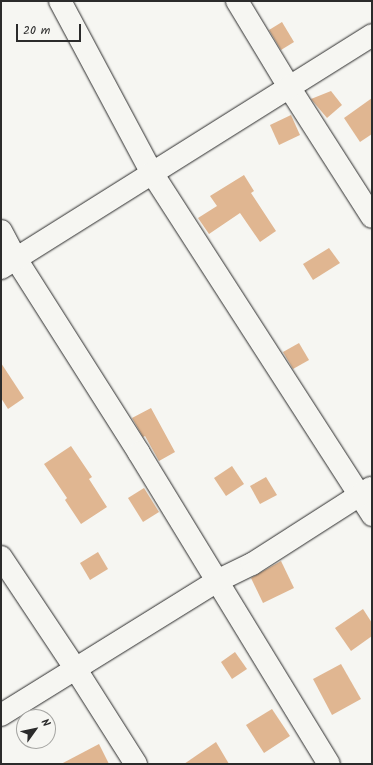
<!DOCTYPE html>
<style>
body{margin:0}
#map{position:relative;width:373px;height:765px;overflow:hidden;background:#f6f6f2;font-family:Kalam,sans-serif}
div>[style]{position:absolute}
.building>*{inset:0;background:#e0b691}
.roads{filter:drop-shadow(0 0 1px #2b2b2b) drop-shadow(0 0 1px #2b2b2b)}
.street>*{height:22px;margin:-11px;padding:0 11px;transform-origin:11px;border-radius:11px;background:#f6f6f2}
.secondary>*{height:22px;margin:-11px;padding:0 11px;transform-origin:11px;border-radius:11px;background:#f6f6f2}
span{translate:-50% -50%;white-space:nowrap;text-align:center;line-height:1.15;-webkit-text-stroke:3px #f6f6f2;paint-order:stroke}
.frame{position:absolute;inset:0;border:2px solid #2b2b2b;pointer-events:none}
.north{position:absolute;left:16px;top:709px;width:40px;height:40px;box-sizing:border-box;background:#f6f6f2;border:1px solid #a5a5a2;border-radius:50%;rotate:57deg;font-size:11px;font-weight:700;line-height:16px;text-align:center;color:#2b2b2b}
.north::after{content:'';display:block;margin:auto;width:14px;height:18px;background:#2b2b2b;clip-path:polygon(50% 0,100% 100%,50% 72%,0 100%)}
.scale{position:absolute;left:16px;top:24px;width:65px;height:18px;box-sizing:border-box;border:2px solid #2b2b2b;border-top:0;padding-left:5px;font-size:12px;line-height:14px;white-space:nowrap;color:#2b2b2b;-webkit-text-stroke:3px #f6f6f2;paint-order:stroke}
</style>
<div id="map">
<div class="building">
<div style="clip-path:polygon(282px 22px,294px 42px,281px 50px,269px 30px)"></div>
<div style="clip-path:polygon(331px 91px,342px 105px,327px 118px,311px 99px)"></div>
<div style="clip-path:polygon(372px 98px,372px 134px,360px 142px,344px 118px)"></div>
<div style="clip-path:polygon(291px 115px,300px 135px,279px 145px,270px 125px)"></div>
<div style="clip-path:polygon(244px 175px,254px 191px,251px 193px,276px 231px,260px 242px,240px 213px,209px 234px,198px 218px,217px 206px,210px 196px)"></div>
<div style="clip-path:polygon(329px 248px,340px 263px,313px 280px,303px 264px)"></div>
<div style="clip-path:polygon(299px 343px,309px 360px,293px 369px,283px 352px)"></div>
<div style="clip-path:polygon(1px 363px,24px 398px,8px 409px,1px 398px)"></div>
<div style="clip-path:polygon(151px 408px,175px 452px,159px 461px,145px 436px,143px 437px,132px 418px)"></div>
<div style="clip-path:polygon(71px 446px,92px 477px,89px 479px,107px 507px,81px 524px,65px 500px,67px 498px,44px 464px)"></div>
<div style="clip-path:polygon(232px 466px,244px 484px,226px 496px,214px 478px)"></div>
<div style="clip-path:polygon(266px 477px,277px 495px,260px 504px,250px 486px)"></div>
<div style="clip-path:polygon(144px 488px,159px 512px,143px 522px,128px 498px)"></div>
<div style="clip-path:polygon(98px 552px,108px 569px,90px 580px,80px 563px)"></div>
<div style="clip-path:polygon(281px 561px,294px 588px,263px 603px,251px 578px)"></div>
<div style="clip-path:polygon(363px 609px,372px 623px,372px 636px,351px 651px,335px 628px)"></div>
<div style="clip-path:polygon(235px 652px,247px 669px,232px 679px,221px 662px)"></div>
<div style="clip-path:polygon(341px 664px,361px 699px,332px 715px,313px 679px)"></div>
<div style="clip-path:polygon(272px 709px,290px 736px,264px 753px,246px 725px)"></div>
<div style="clip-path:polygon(216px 742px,229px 764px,184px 764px)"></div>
<div style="clip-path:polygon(99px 744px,109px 764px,61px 764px)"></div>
</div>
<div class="roads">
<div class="street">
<div style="left:60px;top:1px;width:195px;rotate:61.9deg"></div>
<div style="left:152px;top:173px;width:407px;rotate:57.2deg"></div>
<div style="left:237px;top:1px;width:100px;rotate:58.8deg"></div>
<div style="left:289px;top:87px;width:154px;rotate:57.4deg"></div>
<div style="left:1px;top:231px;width:32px;rotate:62deg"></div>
<div style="left:16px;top:259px;width:230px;rotate:57.6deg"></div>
<div style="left:139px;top:453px;width:364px;rotate:58.6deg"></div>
<div style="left:1px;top:557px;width:133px;rotate:56.3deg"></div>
<div style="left:75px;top:668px;width:114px;rotate:57.6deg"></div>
<div style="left:1px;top:715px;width:254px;rotate:-31.8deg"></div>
<div style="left:217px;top:581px;width:39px;rotate:-26deg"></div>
<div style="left:252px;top:564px;width:141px;rotate:-32.6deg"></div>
</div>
<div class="secondary">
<div style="left:1px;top:268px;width:438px;rotate:-32.1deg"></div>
</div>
</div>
<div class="frame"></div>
<div class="north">N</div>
<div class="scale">20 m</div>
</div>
